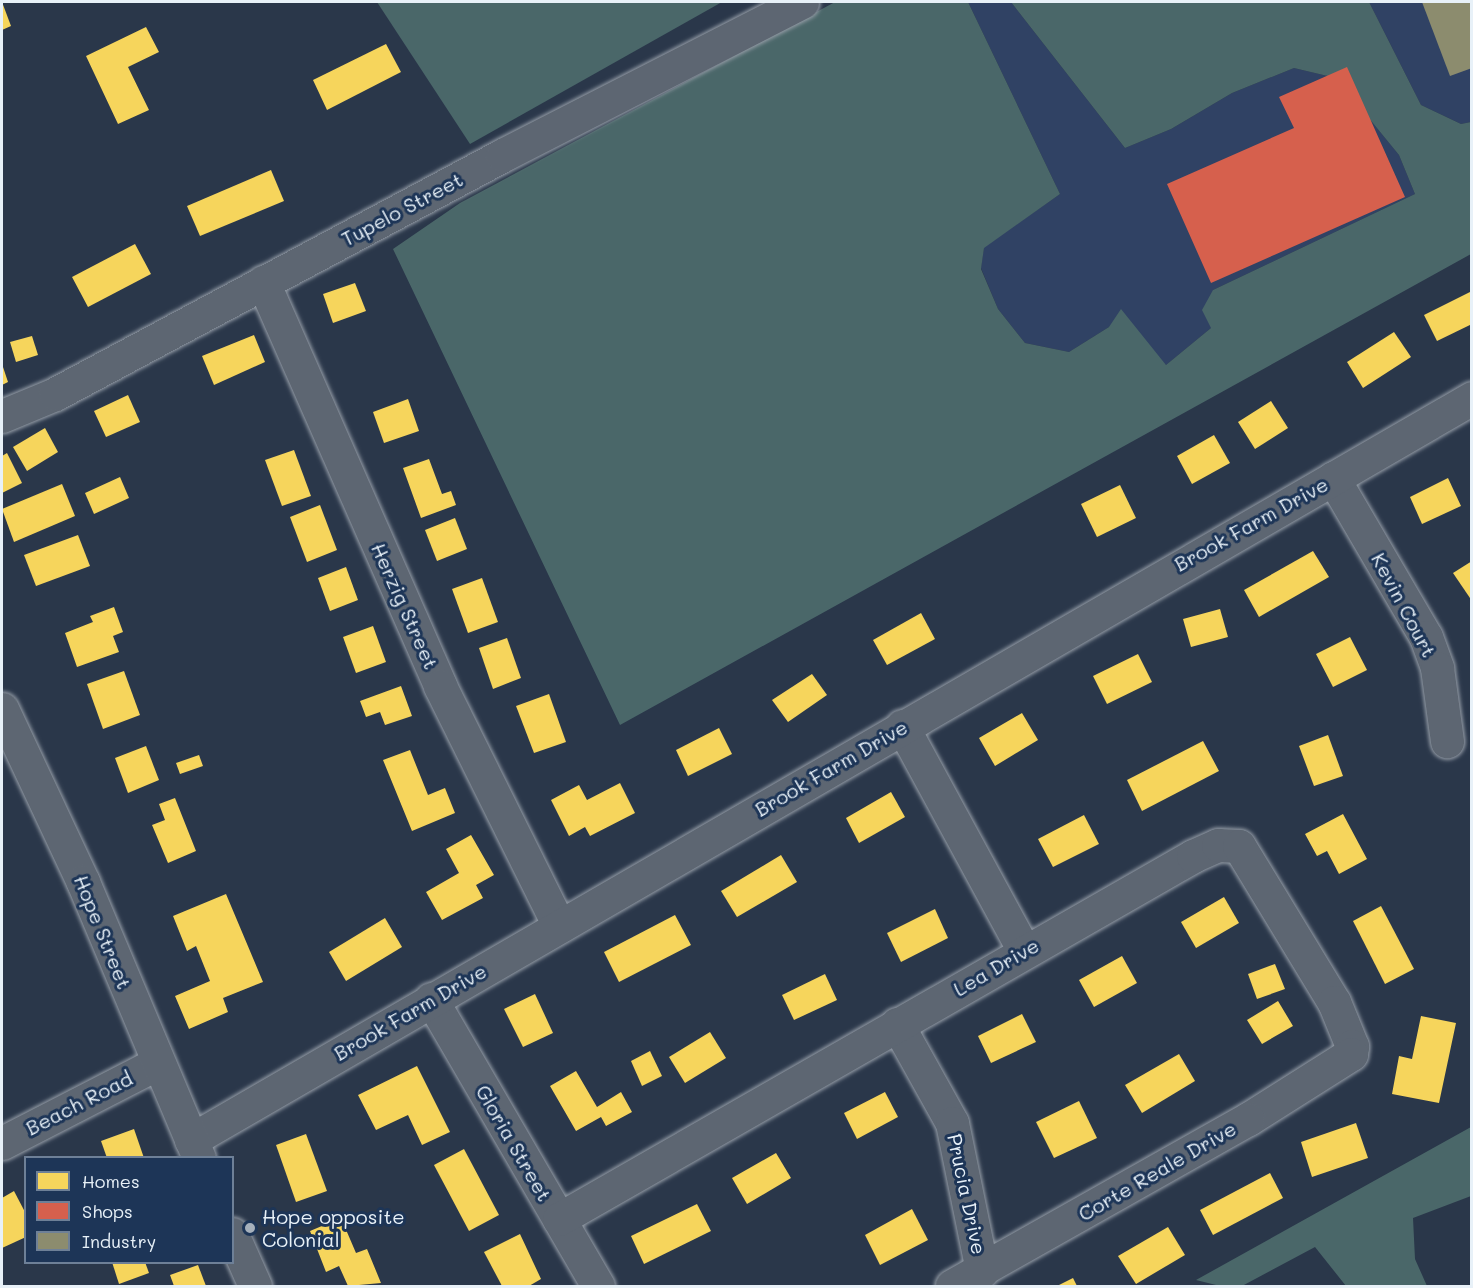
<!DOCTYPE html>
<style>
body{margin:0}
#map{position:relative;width:1473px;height:1288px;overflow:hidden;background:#2a374a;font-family:Mali,sans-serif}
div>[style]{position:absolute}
.built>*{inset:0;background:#304264}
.green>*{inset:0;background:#4a6769}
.homes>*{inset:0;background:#f6d55c}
.shops>*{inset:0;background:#d6604d}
.industry>*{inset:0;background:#8c8c6e}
.roads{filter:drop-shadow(0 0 2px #959da7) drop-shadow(0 0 2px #959da7)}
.minor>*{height:33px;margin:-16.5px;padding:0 16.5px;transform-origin:16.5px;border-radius:16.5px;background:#5d6672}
.major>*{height:33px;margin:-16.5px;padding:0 16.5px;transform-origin:16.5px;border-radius:16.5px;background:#5d6672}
.dots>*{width:16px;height:16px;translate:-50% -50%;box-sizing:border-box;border:3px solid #1d3557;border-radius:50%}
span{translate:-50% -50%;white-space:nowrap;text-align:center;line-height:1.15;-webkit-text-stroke:6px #1d3557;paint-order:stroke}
.street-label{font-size:20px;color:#e8f1f8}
.poi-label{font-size:20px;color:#e8f1f8}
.left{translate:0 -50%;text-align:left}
.frame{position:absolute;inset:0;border:3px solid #e8f1f8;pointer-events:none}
.legend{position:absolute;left:24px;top:1156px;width:210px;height:108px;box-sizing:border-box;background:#1d3557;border:2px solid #6e8097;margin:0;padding:8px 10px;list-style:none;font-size:18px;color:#e8f1f8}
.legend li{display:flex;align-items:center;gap:12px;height:30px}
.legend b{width:30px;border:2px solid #6e8097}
</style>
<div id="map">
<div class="built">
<div style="clip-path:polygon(968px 2px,1011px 2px,1125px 148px,1171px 129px,1232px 93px,1294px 68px,1336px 78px,1399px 155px,1415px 194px,1213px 290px,1211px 328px,1166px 365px,1109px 327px,1069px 352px,1025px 343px,998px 309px,981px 268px,984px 247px,1060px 194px)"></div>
<div style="clip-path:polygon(1369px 2px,1471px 2px,1471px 122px,1461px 124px,1421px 105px)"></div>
</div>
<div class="green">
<div style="clip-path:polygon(377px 2px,722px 2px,470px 144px)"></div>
<div style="clip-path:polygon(835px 2px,968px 2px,1060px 194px,984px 248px,981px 269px,998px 309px,1025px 343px,1069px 352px,1109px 327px,1121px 309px,1166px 365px,1211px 328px,1202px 310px,1213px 290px,1415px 194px,1399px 155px,1336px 78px,1294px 68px,1232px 93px,1171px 129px,1125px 148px,1011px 2px,1369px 2px,1421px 105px,1461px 124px,1471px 122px,1471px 254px,620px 725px,393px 249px,460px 203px)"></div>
<div style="clip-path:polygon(1471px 1127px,1471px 1196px,1413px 1218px,1415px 1259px,1427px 1286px,1346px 1286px,1315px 1247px,1242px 1286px,1220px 1286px,1196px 1280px)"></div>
</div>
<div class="homes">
<div style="clip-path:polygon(2px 2px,11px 26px,2px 30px)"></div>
<div style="clip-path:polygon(146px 27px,159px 52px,128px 67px,149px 110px,118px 124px,86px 56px)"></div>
<div style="clip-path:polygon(386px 44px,401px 72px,327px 110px,313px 80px)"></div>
<div style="clip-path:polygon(271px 170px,284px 201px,200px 236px,187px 206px)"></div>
<div style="clip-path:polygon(135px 244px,151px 274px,88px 307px,72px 277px)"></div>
<div style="clip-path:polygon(355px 283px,366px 311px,333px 323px,323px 294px)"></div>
<div style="clip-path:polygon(1472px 291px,1472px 324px,1437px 341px,1424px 315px)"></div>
<div style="clip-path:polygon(1394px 332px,1411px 357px,1363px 388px,1347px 362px)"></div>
<div style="clip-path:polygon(254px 335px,265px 362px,214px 385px,202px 356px)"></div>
<div style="clip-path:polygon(32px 336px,38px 355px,16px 362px,10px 342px)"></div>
<div style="clip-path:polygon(2px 364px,8px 382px,2px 385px)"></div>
<div style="clip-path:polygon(128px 395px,140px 422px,106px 437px,94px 411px)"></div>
<div style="clip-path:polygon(408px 399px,419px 431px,384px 443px,373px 412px)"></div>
<div style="clip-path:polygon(1271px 401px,1288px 428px,1255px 449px,1238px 422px)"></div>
<div style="clip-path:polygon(45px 428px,58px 452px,27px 471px,13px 447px)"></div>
<div style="clip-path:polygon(1214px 435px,1230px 463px,1192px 484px,1177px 456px)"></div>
<div style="clip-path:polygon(294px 450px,311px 496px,282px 506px,265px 460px)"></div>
<div style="clip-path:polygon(7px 453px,22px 483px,2px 493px,2px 456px)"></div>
<div style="clip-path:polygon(429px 459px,442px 494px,451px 491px,456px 505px,421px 518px,403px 468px)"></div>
<div style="clip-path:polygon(120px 477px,129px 498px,94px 514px,85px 493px)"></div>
<div style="clip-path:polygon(1448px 478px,1461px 506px,1422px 524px,1410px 497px)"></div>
<div style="clip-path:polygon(62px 484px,75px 516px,14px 542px,2px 509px)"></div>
<div style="clip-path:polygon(1120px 485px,1136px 518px,1097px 537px,1081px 504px)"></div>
<div style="clip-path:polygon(320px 505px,337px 550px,307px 562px,290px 517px)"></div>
<div style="clip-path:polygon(455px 518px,467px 549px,437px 561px,425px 530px)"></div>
<div style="clip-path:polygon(78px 535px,90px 566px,36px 586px,24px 555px)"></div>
<div style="clip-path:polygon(1313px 551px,1329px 577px,1259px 617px,1244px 590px)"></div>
<div style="clip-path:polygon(1472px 561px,1472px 601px,1453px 573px)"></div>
<div style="clip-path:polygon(346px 567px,358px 600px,330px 611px,318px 578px)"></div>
<div style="clip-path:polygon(482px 578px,498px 622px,468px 633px,452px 589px)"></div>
<div style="clip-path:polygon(114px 607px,123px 632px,113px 636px,119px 652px,77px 667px,65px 633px,93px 622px,90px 616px)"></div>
<div style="clip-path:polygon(1220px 609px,1228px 637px,1191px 647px,1183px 619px)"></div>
<div style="clip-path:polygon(921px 613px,935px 639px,887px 665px,873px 640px)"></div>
<div style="clip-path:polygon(373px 626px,386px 662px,356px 673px,343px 637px)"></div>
<div style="clip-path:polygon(1350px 637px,1367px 670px,1333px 687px,1316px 654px)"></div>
<div style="clip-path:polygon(507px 638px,521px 678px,493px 689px,479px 648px)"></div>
<div style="clip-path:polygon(1138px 654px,1152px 682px,1107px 704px,1093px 676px)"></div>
<div style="clip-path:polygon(124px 671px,140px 715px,103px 729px,87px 684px)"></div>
<div style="clip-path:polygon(812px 674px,827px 695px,788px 722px,772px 700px)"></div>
<div style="clip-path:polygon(401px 686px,412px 716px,385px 725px,380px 712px,366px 717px,360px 701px)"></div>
<div style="clip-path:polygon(549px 694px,566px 742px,534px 753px,516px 706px)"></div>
<div style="clip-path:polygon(1022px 713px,1038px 740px,995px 766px,979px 738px)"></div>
<div style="clip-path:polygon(719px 728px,732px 754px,688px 776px,676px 750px)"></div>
<div style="clip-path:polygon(1328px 735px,1343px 776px,1314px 786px,1299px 746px)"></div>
<div style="clip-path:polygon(1203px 741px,1219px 771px,1142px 811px,1127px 780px)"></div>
<div style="clip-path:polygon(146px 746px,159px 780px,128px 793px,115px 758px)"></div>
<div style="clip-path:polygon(410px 750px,428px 795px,445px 788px,455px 813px,412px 831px,383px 760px)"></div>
<div style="clip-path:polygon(199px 755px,203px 766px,180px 774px,176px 763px)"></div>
<div style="clip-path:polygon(620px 783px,635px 813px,590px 836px,585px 827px,569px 836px,551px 800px,579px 785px,587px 800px)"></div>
<div style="clip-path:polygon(891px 792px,905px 817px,859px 843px,846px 818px)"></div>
<div style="clip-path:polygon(175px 798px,196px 851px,168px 863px,152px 825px,165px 820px,159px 804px)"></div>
<div style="clip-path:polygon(1343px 814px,1367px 859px,1339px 874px,1327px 851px,1317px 856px,1305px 834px)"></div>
<div style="clip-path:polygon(1084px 815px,1099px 844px,1053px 867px,1038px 839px)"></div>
<div style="clip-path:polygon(471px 835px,494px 875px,476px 885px,483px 898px,442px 920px,426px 892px,459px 873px,446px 849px)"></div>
<div style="clip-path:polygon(781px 855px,797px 882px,737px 917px,721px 891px)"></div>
<div style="clip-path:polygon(226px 894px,263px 982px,223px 998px,228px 1012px,189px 1029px,175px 996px,210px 981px,196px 946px,187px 951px,173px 916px)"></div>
<div style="clip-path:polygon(1224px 897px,1239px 923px,1196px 948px,1181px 922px)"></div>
<div style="clip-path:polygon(1381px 906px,1414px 969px,1385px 984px,1353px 921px)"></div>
<div style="clip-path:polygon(935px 909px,948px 938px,901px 962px,887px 933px)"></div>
<div style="clip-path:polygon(675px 915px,691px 945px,619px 982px,604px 952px)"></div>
<div style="clip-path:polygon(385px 918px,402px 947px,346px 981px,329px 952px)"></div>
<div style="clip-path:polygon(1122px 956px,1137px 983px,1094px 1007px,1079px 980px)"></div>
<div style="clip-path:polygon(1275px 964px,1285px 989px,1257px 999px,1248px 974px)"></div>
<div style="clip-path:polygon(825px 974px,837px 1000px,794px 1020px,782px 995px)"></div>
<div style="clip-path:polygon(535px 994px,553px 1033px,523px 1047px,504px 1009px)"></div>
<div style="clip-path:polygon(1278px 1001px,1293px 1026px,1262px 1044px,1247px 1020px)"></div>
<div style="clip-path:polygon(1022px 1014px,1036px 1042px,991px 1063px,978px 1036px)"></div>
<div style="clip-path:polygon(1421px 1016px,1456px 1023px,1439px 1103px,1392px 1094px,1399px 1056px,1412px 1059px)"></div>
<div style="clip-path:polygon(710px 1032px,726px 1058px,685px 1083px,669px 1057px)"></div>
<div style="clip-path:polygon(650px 1051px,662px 1076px,642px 1086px,631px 1061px)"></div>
<div style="clip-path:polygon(1179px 1054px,1195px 1081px,1142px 1113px,1125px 1085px)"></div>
<div style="clip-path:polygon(417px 1066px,450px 1132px,422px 1145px,408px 1115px,376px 1130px,358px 1095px)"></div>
<div style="clip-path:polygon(576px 1071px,597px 1107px,621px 1092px,632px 1112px,606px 1126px,601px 1117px,576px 1131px,550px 1086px)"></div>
<div style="clip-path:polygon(885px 1092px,898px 1117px,857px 1139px,844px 1113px)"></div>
<div style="clip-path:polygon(1079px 1101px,1097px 1138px,1054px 1158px,1036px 1122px)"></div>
<div style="clip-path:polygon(1356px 1123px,1368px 1158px,1312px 1177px,1301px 1142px)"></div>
<div style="clip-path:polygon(134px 1129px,144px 1158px,107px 1158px,101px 1141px)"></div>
<div style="clip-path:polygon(306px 1134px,327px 1191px,296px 1202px,276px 1145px)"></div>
<div style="clip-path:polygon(464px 1149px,499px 1215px,469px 1231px,434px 1165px)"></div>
<div style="clip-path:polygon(776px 1153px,791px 1178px,747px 1204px,732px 1178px)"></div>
<div style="clip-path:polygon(1270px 1173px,1283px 1198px,1213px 1235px,1200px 1210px)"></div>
<div style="clip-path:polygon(14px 1191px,26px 1214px,26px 1237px,2px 1248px,2px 1198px)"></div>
<div style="clip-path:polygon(697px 1204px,711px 1231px,644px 1264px,631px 1236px)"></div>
<div style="clip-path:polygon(912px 1209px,928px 1240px,880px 1265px,865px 1235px)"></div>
<div style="clip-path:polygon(341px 1218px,356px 1253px,367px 1249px,381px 1283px,348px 1286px,339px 1266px,326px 1272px,310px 1231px)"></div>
<div style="clip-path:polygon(1168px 1227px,1185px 1255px,1136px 1284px,1118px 1256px)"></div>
<div style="clip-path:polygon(520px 1234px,541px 1279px,529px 1286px,502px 1286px,484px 1252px)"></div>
<div style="clip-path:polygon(112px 1262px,145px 1262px,149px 1273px,119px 1284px)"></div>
<div style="clip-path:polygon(198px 1265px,206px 1286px,174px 1286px,170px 1275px)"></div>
<div style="clip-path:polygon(1073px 1278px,1077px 1286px,1057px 1286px)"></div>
</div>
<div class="shops">
<div style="clip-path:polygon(1347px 67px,1405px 197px,1211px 283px,1167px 184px,1294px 128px,1279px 97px)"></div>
</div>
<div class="industry">
<div style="clip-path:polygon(1422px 2px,1472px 2px,1472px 68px,1450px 76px)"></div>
</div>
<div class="roads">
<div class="minor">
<div style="left:263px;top:282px;width:441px;rotate:66.3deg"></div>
<div style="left:440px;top:686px;width:268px;rotate:63.6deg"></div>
<div style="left:1333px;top:478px;width:184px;rotate:59.7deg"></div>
<div style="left:1426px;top:637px;width:33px;rotate:70deg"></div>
<div style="left:1437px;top:668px;width:74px;rotate:82.2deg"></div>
<div style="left:902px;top:726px;width:256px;rotate:61.5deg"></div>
<div style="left:431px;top:999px;width:332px;rotate:59.8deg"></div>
<div style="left:897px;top:1024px;width:113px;rotate:60.9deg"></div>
<div style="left:952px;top:1123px;width:151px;rotate:78.5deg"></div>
<div style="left:191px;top:1140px;width:1480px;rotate:-30.08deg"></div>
<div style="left:2px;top:1143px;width:173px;rotate:-27.2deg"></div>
<div style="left:559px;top:1219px;width:731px;rotate:-29.79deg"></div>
<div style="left:1193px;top:856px;width:27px;rotate:-24deg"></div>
<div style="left:1218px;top:845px;width:21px;rotate:3deg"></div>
<div style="left:1239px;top:846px;width:183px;rotate:58.7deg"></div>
<div style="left:1334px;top:1002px;width:48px;rotate:67.8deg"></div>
<div style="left:1352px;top:1046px;width:8px;rotate:97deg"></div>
<div style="left:1351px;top:1054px;width:122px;rotate:147.7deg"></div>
<div style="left:1248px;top:1119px;width:340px;rotate:150.6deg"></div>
</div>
<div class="major">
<div style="left:2px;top:416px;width:57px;rotate:-22.5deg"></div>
<div style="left:55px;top:394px;width:508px;rotate:-28.08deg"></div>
<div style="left:503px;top:155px;width:336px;rotate:-27.1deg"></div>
<div style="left:2px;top:709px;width:191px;rotate:64.9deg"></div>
<div style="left:83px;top:882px;width:299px;rotate:67.2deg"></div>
<div style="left:232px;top:1234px;width:57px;rotate:66.1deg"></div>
</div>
</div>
<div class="dots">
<div style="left:250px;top:1228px;background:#a6b0bb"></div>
</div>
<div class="street-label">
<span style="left:402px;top:209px;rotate:-28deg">Tupelo Street</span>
<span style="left:1251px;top:524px;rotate:-29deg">Brook Farm Drive</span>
<span style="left:1404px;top:605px;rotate:62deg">Kevin Court</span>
<span style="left:405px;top:606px;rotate:66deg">Herzig Street</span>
<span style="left:831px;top:768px;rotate:-30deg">Brook Farm Drive</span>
<span style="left:103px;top:932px;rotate:68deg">Hope Street</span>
<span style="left:996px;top:967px;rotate:-30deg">Lea Drive</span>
<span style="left:410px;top:1012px;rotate:-30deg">Brook Farm Drive</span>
<span style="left:79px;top:1103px;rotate:-27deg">Beach Road</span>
<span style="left:514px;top:1143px;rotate:60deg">Gloria Street</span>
<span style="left:1157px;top:1171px;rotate:-30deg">Corte Reale Drive</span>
<span style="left:967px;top:1194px;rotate:78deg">Prucia Drive</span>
</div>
<div class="poi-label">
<span class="left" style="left:262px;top:1228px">Hope opposite<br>Colonial</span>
</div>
<div class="frame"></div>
<ul class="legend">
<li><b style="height:16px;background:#f6d55c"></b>Homes</li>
<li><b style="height:16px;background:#d6604d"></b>Shops</li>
<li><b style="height:16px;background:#8c8c6e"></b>Industry</li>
</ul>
</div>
